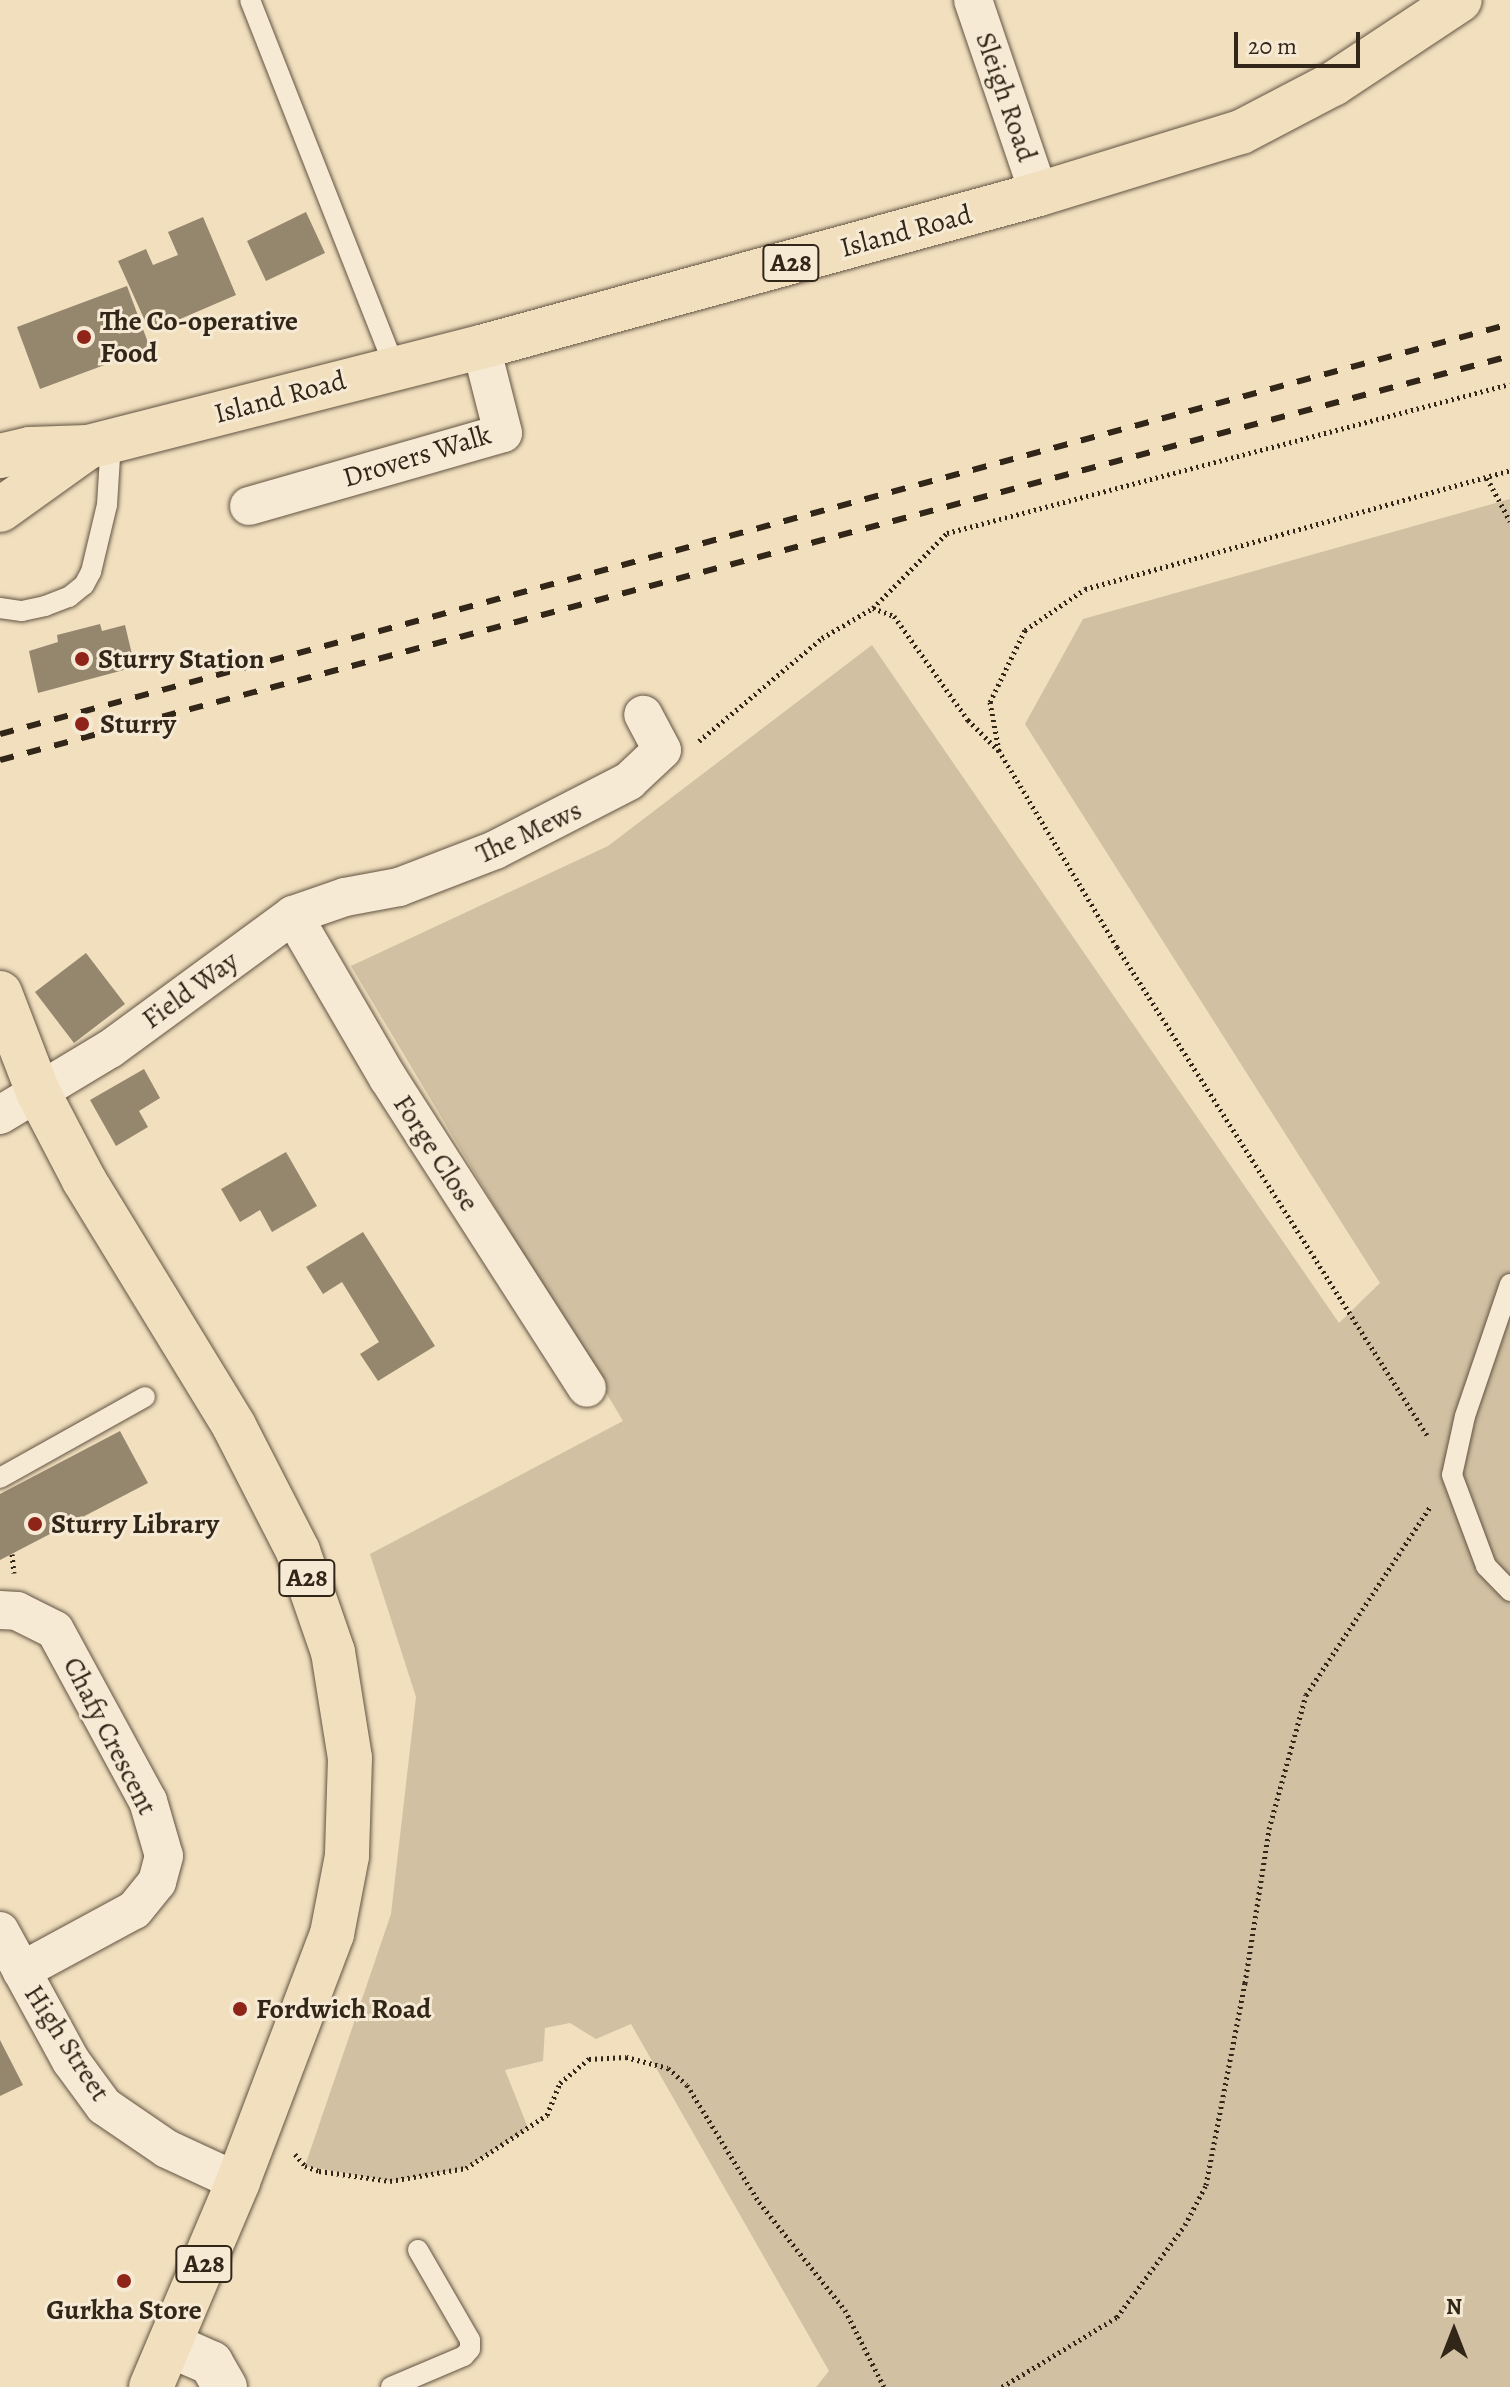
<!DOCTYPE html>
<style>
body{margin:0}
#map{position:relative;width:1510px;height:2387px;overflow:hidden;background:#f1dfbe;font-family:Alegreya,serif}
div>[style]{position:absolute}
.green>*{inset:0;background:#d1c0a2}
.building>*{inset:0;background:#95866e}
.path>*{height:5px;margin-top:-2.5px;transform-origin:0;background:repeating-linear-gradient(90deg,#322618 0 2px,transparent 0 6px)}
.roads{filter:drop-shadow(0 0 2px #625442) drop-shadow(0 0 2px #625442)}
.lane>*{height:20px;margin:-10px;padding:0 10px;transform-origin:10px;border-radius:10px;background:#f6ead5}
.street>*{height:38px;margin:-19px;padding:0 19px;transform-origin:19px;border-radius:19px;background:#f6ead5}
.secondary>*{height:44px;margin:-22px;padding:0 22px;transform-origin:22px;border-radius:22px;background:#f6ead5}
.highway>*{height:44px;margin:-22px;padding:0 22px;transform-origin:22px;border-radius:22px;background:#f1dfbe}
.rail>*{height:6px;margin-top:-3px;transform-origin:0;background:repeating-linear-gradient(90deg,#322618 0 14px,transparent 0 28px)}
.dots>*{width:22px;height:22px;translate:-50% -50%;box-sizing:border-box;border:4px solid #f6ead5;border-radius:50%}
span{translate:-50% -50%;white-space:nowrap;text-align:center;line-height:1.15;-webkit-text-stroke:6px #f6ead5;paint-order:stroke}
.shield-label span{padding:2px 6px;background:#f6ead5;border:2px solid;border-radius:6px;-webkit-text-stroke-width:0}
.shield-label{font-size:26px;color:#322618;font-weight:700}
.street-label{font-size:28px;color:#322618}
.poi-label{font-size:28px;color:#322618;font-weight:700}
.left{translate:0 -50%;text-align:left}
.north{position:absolute;left:1414px;top:2291px;width:80px;height:80px;-webkit-text-stroke:6px #f6ead5;paint-order:stroke;rotate:0deg;font-size:22px;font-weight:700;line-height:32px;text-align:center;color:#322618}
.north::after{content:'';display:block;margin:auto;width:28px;height:36px;background:#322618;clip-path:polygon(50% 0,100% 100%,50% 72%,0 100%)}
.scale{position:absolute;left:1234px;top:32px;width:126px;height:36px;box-sizing:border-box;border:4px solid #322618;border-top:0;padding-left:10px;font-size:24px;line-height:28px;white-space:nowrap;color:#322618;-webkit-text-stroke:6px #f6ead5;paint-order:stroke}
</style>
<div id="map">
<div class="green">
<div style="clip-path:polygon(1510px 499px,1510px 2387px,816px 2387px,829px 2371px,631px 2024px,596px 2039px,570px 2023px,545px 2028px,543px 2061px,505px 2070px,528px 2128px,466px 2168px,390px 2181px,305px 2166px,391px 1914px,416px 1697px,370px 1554px,623px 1421px,351px 966px,608px 846px,872px 645px,1339px 1323px,1380px 1283px,1025px 724px,1083px 619px)"></div>
</div>
<div class="building">
<div style="clip-path:polygon(306px 212px,325px 253px,266px 281px,247px 241px)"></div>
<div style="clip-path:polygon(203px 217px,236px 295px,150px 332px,118px 261px,146px 249px,153px 265px,178px 255px,168px 232px)"></div>
<div style="clip-path:polygon(127px 286px,150px 348px,40px 389px,17px 327px)"></div>
<div style="clip-path:polygon(100px 624px,102px 631px,125px 625px,135px 667px,38px 693px,29px 651px,58px 642px,57px 635px)"></div>
<div style="clip-path:polygon(86px 953px,125px 1004px,74px 1043px,35px 992px)"></div>
<div style="clip-path:polygon(144px 1069px,160px 1098px,139px 1111px,148px 1127px,116px 1146px,90px 1100px)"></div>
<div style="clip-path:polygon(286px 1152px,317px 1206px,272px 1232px,260px 1210px,240px 1222px,221px 1189px)"></div>
<div style="clip-path:polygon(363px 1232px,435px 1346px,378px 1381px,360px 1354px,379px 1342px,342px 1282px,323px 1294px,306px 1267px)"></div>
<div style="clip-path:polygon(120px 1431px,148px 1483px,0 1560px,0 1494px)"></div>
<div style="clip-path:polygon(0 2040px,23px 2085px,0 2096px)"></div>
</div>
<div class="path">
<div style="left:1487px;top:478px;width:49px;rotate:61.9deg"></div>
<div style="left:873px;top:608px;width:22px;rotate:21deg"></div>
<div style="left:894px;top:616px;width:128px;rotate:54.6deg"></div>
<div style="left:968px;top:720px;width:44px;rotate:45deg"></div>
<div style="left:699px;top:741px;width:160px;rotate:-39.9deg"></div>
<div style="left:822px;top:638px;width:59px;rotate:-30.5deg"></div>
<div style="left:873px;top:608px;width:105px;rotate:-45.4deg"></div>
<div style="left:947px;top:533px;width:582px;rotate:-14.82deg"></div>
<div style="left:1427px;top:1435px;width:578px;rotate:-122.43deg"></div>
<div style="left:1117px;top:947px;width:229px;rotate:-121deg"></div>
<div style="left:999px;top:751px;width:50px;rotate:-100.4deg"></div>
<div style="left:990px;top:702px;width:80px;rotate:-64.1deg"></div>
<div style="left:1025px;top:630px;width:73px;rotate:-34.3deg"></div>
<div style="left:1085px;top:589px;width:441px;rotate:-15.6deg"></div>
<div style="left:12px;top:1554px;width:19px;rotate:84deg"></div>
<div style="left:295px;top:2154px;width:16px;rotate:50deg"></div>
<div style="left:305px;top:2166px;width:15px;rotate:20deg"></div>
<div style="left:319px;top:2171px;width:72px;rotate:8deg"></div>
<div style="left:390px;top:2181px;width:77px;rotate:-9.7deg"></div>
<div style="left:466px;top:2168px;width:97px;rotate:-33.2deg"></div>
<div style="left:547px;top:2115px;width:35px;rotate:-68deg"></div>
<div style="left:560px;top:2083px;width:38px;rotate:-40deg"></div>
<div style="left:589px;top:2059px;width:37px;rotate:-3deg"></div>
<div style="left:626px;top:2057px;width:43px;rotate:14.7deg"></div>
<div style="left:668px;top:2068px;width:25px;rotate:42deg"></div>
<div style="left:687px;top:2085px;width:137px;rotate:58.4deg"></div>
<div style="left:759px;top:2202px;width:138px;rotate:51.5deg"></div>
<div style="left:845px;top:2310px;width:86px;rotate:63.1deg"></div>
<div style="left:1002px;top:2387px;width:135px;rotate:-31.3deg"></div>
<div style="left:1117px;top:2317px;width:114px;rotate:-53.5deg"></div>
<div style="left:1185px;top:2225px;width:45px;rotate:-62.3deg"></div>
<div style="left:1206px;top:2185px;width:206px;rotate:-79.1deg"></div>
<div style="left:1245px;top:1983px;width:156px;rotate:-81.1deg"></div>
<div style="left:1269px;top:1829px;width:139px;rotate:-74.6deg"></div>
<div style="left:1306px;top:1695px;width:225px;rotate:-56.6deg"></div>
</div>
<div class="roads">
<div class="lane">
<div style="left:250px;top:0;width:396px;rotate:68.5deg"></div>
<div style="left:0;top:608px;width:22px;rotate:8deg"></div>
<div style="left:22px;top:611px;width:24px;rotate:-12deg"></div>
<div style="left:45px;top:606px;width:26px;rotate:-21deg"></div>
<div style="left:69px;top:597px;width:19px;rotate:-39deg"></div>
<div style="left:84px;top:585px;width:15px;rotate:-62deg"></div>
<div style="left:91px;top:572px;width:69px;rotate:-76.6deg"></div>
<div style="left:107px;top:505px;width:64px;rotate:-86.4deg"></div>
<div style="left:1510px;top:1284px;width:139px;rotate:108.8deg"></div>
<div style="left:1465px;top:1416px;width:60px;rotate:102.4deg"></div>
<div style="left:1452px;top:1475px;width:97px;rotate:69.5deg"></div>
<div style="left:1486px;top:1566px;width:35px;rotate:46deg"></div>
<div style="left:0;top:1478px;width:166px;rotate:-29.2deg"></div>
<div style="left:391px;top:2387px;width:79px;rotate:-23deg"></div>
<div style="left:464px;top:2356px;width:9px;rotate:-49deg"></div>
<div style="left:470px;top:2349px;width:9px;rotate:-90deg"></div>
<div style="left:470px;top:2340px;width:104px;rotate:-120deg"></div>
</div>
<div class="street">
<div style="left:973px;top:0;width:205px;rotate:71.2deg"></div>
<div style="left:249px;top:506px;width:264px;rotate:-16deg"></div>
<div style="left:503px;top:433px;width:89px;rotate:-104.3deg"></div>
<div style="left:293px;top:915px;width:189px;rotate:59.8deg"></div>
<div style="left:388px;top:1078px;width:368px;rotate:57.3deg"></div>
<div style="left:0;top:1115px;width:128px;rotate:-31deg"></div>
<div style="left:110px;top:1049px;width:227px;rotate:-36.2deg"></div>
<div style="left:293px;top:915px;width:55px;rotate:-19.1deg"></div>
<div style="left:345px;top:897px;width:55px;rotate:-10.5deg"></div>
<div style="left:399px;top:887px;width:103px;rotate:-21.1deg"></div>
<div style="left:495px;top:850px;width:151px;rotate:-27.2deg"></div>
<div style="left:629px;top:781px;width:45px;rotate:-43.2deg"></div>
<div style="left:662px;top:750px;width:40px;rotate:-118deg"></div>
<div style="left:0;top:1610px;width:17px;rotate:3deg"></div>
<div style="left:17px;top:1611px;width:42px;rotate:26.6deg"></div>
<div style="left:55px;top:1630px;width:195px;rotate:61.5deg"></div>
<div style="left:148px;top:1801px;width:57px;rotate:73.8deg"></div>
<div style="left:164px;top:1856px;width:27px;rotate:105deg"></div>
<div style="left:157px;top:1882px;width:36px;rotate:129deg"></div>
<div style="left:134px;top:1910px;width:128px;rotate:151.6deg"></div>
<div style="left:0;top:1931px;width:148px;rotate:61.4deg"></div>
<div style="left:71px;top:2061px;width:56px;rotate:53.7deg"></div>
<div style="left:104px;top:2106px;width:76px;rotate:34.3deg"></div>
<div style="left:167px;top:2149px;width:78px;rotate:24.9deg"></div>
</div>
<div class="secondary">
<div style="left:170px;top:2345px;width:45px;rotate:23.7deg"></div>
<div style="left:211px;top:2363px;width:28px;rotate:60deg"></div>
</div>
<div class="highway">
<div style="left:0;top:456px;width:31px;rotate:-13deg"></div>
<div style="left:30px;top:449px;width:58px;rotate:-2deg"></div>
<div style="left:88px;top:447px;width:406px;rotate:-14.3deg"></div>
<div style="left:481px;top:347px;width:579px;rotate:-15.33deg"></div>
<div style="left:1039px;top:194px;width:211px;rotate:-17.1deg"></div>
<div style="left:1241px;top:132px;width:104px;rotate:-27.6deg"></div>
<div style="left:1333px;top:84px;width:152px;rotate:-33.5deg"></div>
<div style="left:0;top:510px;width:108px;rotate:-35.6deg"></div>
<div style="left:0;top:993px;width:106px;rotate:69deg"></div>
<div style="left:38px;top:1092px;width:99px;rotate:62.4deg"></div>
<div style="left:84px;top:1180px;width:288px;rotate:58.6deg"></div>
<div style="left:234px;top:1426px;width:140px;rotate:62.9deg"></div>
<div style="left:298px;top:1551px;width:107px;rotate:70.9deg"></div>
<div style="left:333px;top:1652px;width:107px;rotate:80.9deg"></div>
<div style="left:350px;top:1758px;width:98px;rotate:91.8deg"></div>
<div style="left:347px;top:1856px;width:79px;rotate:100.9deg"></div>
<div style="left:332px;top:1934px;width:265px;rotate:110.8deg"></div>
<div style="left:238px;top:2182px;width:223px;rotate:113deg"></div>
</div>
</div>
<div class="rail">
<div style="left:0;top:734px;width:1565px;rotate:-15.19deg"></div>
<div style="left:0;top:760px;width:1563px;rotate:-14.98deg"></div>
</div>
<div class="dots">
<div style="left:84px;top:337px;background:#8f2418"></div>
<div style="left:82px;top:659px;background:#8f2418"></div>
<div style="left:82px;top:724px;background:#8f2418"></div>
<div style="left:35px;top:1524px;background:#8f2418"></div>
<div style="left:240px;top:2009px;background:#8f2418"></div>
<div style="left:124px;top:2281px;background:#8f2418"></div>
</div>
<div class="shield-label">
<span style="left:791px;top:263px">A28</span>
<span style="left:307px;top:1578px">A28</span>
<span style="left:204px;top:2264px">A28</span>
</div>
<div class="street-label">
<span style="left:1006px;top:97px;rotate:71deg">Sleigh Road</span>
<span style="left:906px;top:231px;rotate:-15deg">Island Road</span>
<span style="left:280px;top:397px;rotate:-15deg">Island Road</span>
<span style="left:417px;top:456px;rotate:-17deg">Drovers Walk</span>
<span style="left:529px;top:832px;rotate:-25deg">The Mews</span>
<span style="left:190px;top:990px;rotate:-36deg">Field Way</span>
<span style="left:436px;top:1153px;rotate:57deg">Forge Close</span>
<span style="left:110px;top:1736px;rotate:63deg">Chafy Crescent</span>
<span style="left:67px;top:2043px;rotate:57deg">High Street</span>
</div>
<div class="poi-label">
<span class="left" style="left:100px;top:337px">The Co-operative<br>Food</span>
<span class="left" style="left:98px;top:659px">Sturry Station</span>
<span class="left" style="left:100px;top:724px">Sturry</span>
<span class="left" style="left:51px;top:1524px">Sturry Library</span>
<span class="left" style="left:256px;top:2009px">Fordwich Road</span>
<span style="left:124px;top:2310px">Gurkha Store</span>
</div>
<div class="north">N</div>
<div class="scale">20 m</div>
</div>
